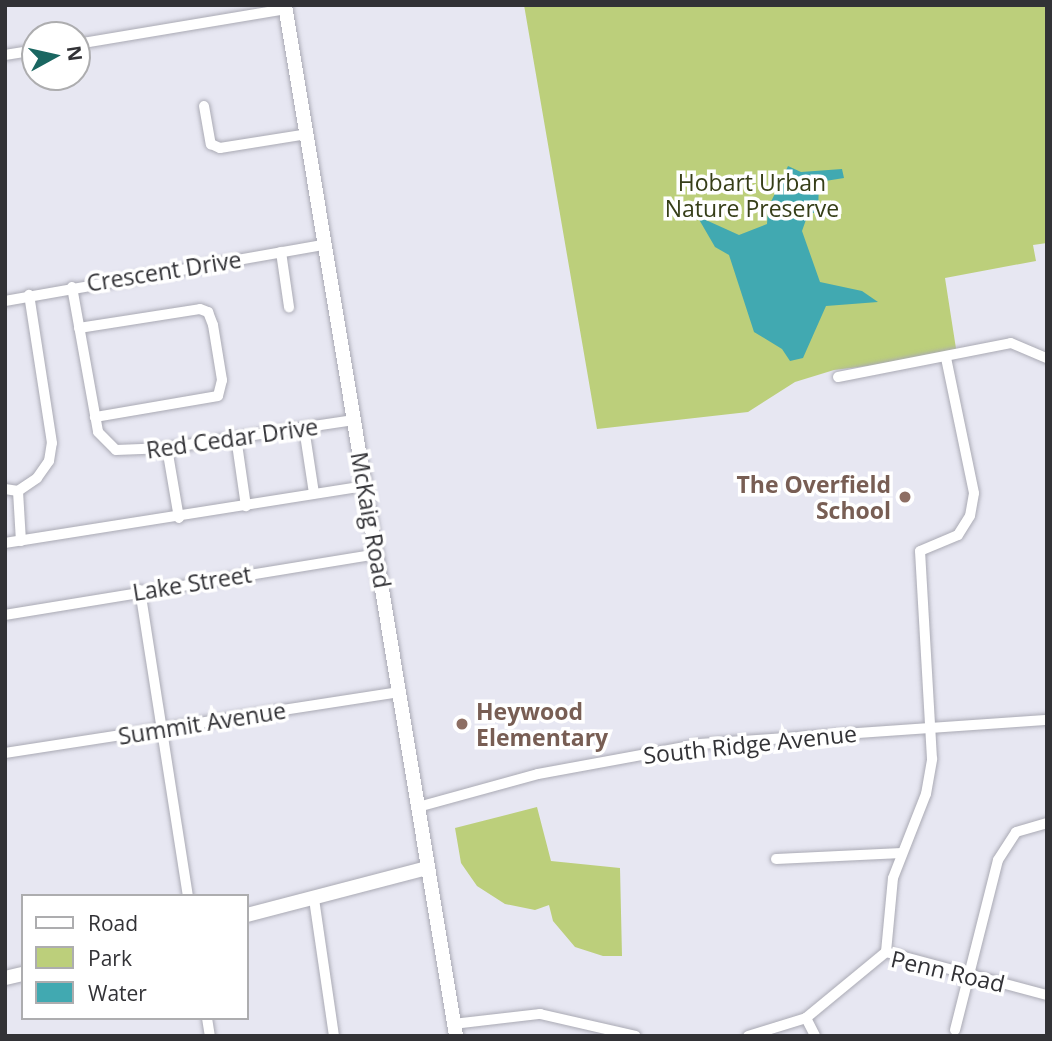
<!DOCTYPE html>
<style>
body{margin:0}
#map{position:relative;width:1052px;height:1041px;overflow:hidden;background:#e7e7f2;font-family:"Open Sans",sans-serif}
div>[style]{position:absolute}
.green>*{inset:0;background:#bccf7b}
.water>*{inset:0;background:#41a9b1}
.roads{filter:drop-shadow(0 0 2px #aaaab4) drop-shadow(0 0 2px #aaaab4)}
.minor>*{height:10px;margin:-5px;padding:0 5px;transform-origin:5px;border-radius:5px;background:#fff}
.tertiary>*{height:14px;margin:-7px;padding:0 7px;transform-origin:7px;border-radius:7px;background:#fff}
.dots>*{width:19px;height:19px;translate:-50% -50%;box-sizing:border-box;border:4px solid #fff;border-radius:50%}
span{translate:-50% -50%;white-space:nowrap;text-align:center;line-height:1.15;-webkit-text-stroke:7px #fff;paint-order:stroke}
.park-label{font-size:23px;color:#363e18}
.street-label{font-size:23px;color:#323236}
.education-label{font-size:23px;color:#785e54;font-weight:700}
.right{translate:-100% -50%;text-align:right}
.left{translate:0 -50%;text-align:left}
.frame{position:absolute;inset:0;border:7px solid #323236;pointer-events:none}
.legend{position:absolute;left:21px;top:894px;width:228px;height:126px;box-sizing:border-box;background:#fff;border:2px solid #adadaf;margin:0;padding:9px 12px;list-style:none;font-size:21px;color:#323236}
.legend li{display:flex;align-items:center;gap:14px;height:35px}
.legend b{width:35px;border:2px solid #adadaf}
.north{position:absolute;left:21px;top:21px;width:70px;height:70px;box-sizing:border-box;background:#fff;border:2px solid #adadaf;border-radius:50%;rotate:82deg;font-size:19px;font-weight:700;line-height:28px;text-align:center;color:#323236}
.north::after{content:'';display:block;margin:auto;width:24px;height:32px;background:#1a6661;clip-path:polygon(50% 0,100% 100%,50% 72%,0 100%)}
</style>
<div id="map">
<div class="green">
<div style="clip-path:polygon(524px 5px,1047px 5px,1047px 243px,1033px 245px,1036px 261px,945px 278px,957px 355px,834px 370px,795px 382px,748px 412px,597px 429px)"></div>
<div style="clip-path:polygon(537px 807px,551px 861px,620px 868px,622px 956px,603px 956px,575px 947px,553px 921px,549px 905px,535px 910px,505px 904px,477px 886px,461px 863px,455px 828px)"></div>
</div>
<div class="water">
<div style="clip-path:polygon(788px 166px,801px 172px,842px 169px,844px 178px,819px 182px,818px 212px,808px 214px,802px 231px,820px 282px,862px 291px,878px 302px,826px 306px,803px 358px,790px 361px,782px 349px,754px 332px,729px 255px,715px 247px,697px 216px,739px 235px,767px 224px,768px 208px)"></div>
</div>
<div class="roads">
<div class="minor">
<div style="left:77px;top:44px;width:212px;rotate:-9.5deg"></div>
<div style="left:5px;top:55px;width:30px;rotate:-9deg"></div>
<div style="left:204px;top:106px;width:39px;rotate:80deg"></div>
<div style="left:211px;top:144px;width:10px;rotate:24deg"></div>
<div style="left:220px;top:148px;width:88px;rotate:-9.1deg"></div>
<div style="left:281px;top:252px;width:56px;rotate:81.7deg"></div>
<div style="left:72px;top:287px;width:147px;rotate:79.8deg"></div>
<div style="left:98px;top:432px;width:25px;rotate:45deg"></div>
<div style="left:116px;top:450px;width:51px;rotate:-2.2deg"></div>
<div style="left:167px;top:448px;width:189px;rotate:-8.5deg"></div>
<div style="left:5px;top:301px;width:324px;rotate:-10deg"></div>
<div style="left:79px;top:328px;width:122px;rotate:-8.9deg"></div>
<div style="left:200px;top:309px;width:9px;rotate:21deg"></div>
<div style="left:208px;top:312px;width:14px;rotate:69deg"></div>
<div style="left:213px;top:325px;width:56px;rotate:80.7deg"></div>
<div style="left:222px;top:380px;width:16px;rotate:104deg"></div>
<div style="left:218px;top:396px;width:125px;rotate:170.3deg"></div>
<div style="left:838px;top:377px;width:176px;rotate:-11.1deg"></div>
<div style="left:1011px;top:343px;width:39px;rotate:23deg"></div>
<div style="left:304px;top:428px;width:66px;rotate:81.3deg"></div>
<div style="left:236px;top:437px;width:70px;rotate:81.8deg"></div>
<div style="left:167px;top:448px;width:71px;rotate:80.3deg"></div>
<div style="left:5px;top:489px;width:13px;rotate:9deg"></div>
<div style="left:18px;top:491px;width:23px;rotate:-34deg"></div>
<div style="left:37px;top:478px;width:21px;rotate:-55deg"></div>
<div style="left:49px;top:461px;width:18px;rotate:-81deg"></div>
<div style="left:52px;top:443px;width:150px;rotate:-98.8deg"></div>
<div style="left:18px;top:491px;width:50px;rotate:86.6deg"></div>
<div style="left:5px;top:543px;width:365px;rotate:-9deg"></div>
<div style="left:140px;top:590px;width:310px;rotate:81.1deg"></div>
<div style="left:5px;top:615px;width:378px;rotate:-9.3deg"></div>
<div style="left:5px;top:753px;width:399px;rotate:-8.8deg"></div>
<div style="left:418px;top:807px;width:124px;rotate:-15.4deg"></div>
<div style="left:538px;top:774px;width:166px;rotate:-10.4deg"></div>
<div style="left:701px;top:744px;width:347px;rotate:-4deg"></div>
<div style="left:776px;top:859px;width:126px;rotate:-2.7deg"></div>
<div style="left:314px;top:899px;width:138px;rotate:81.7deg"></div>
<div style="left:886px;top:952px;width:74px;rotate:-84.6deg"></div>
<div style="left:893px;top:878px;width:90px;rotate:-68.6deg"></div>
<div style="left:926px;top:794px;width:36px;rotate:-80deg"></div>
<div style="left:932px;top:759px;width:208px;rotate:-93.3deg"></div>
<div style="left:920px;top:551px;width:41px;rotate:-22.8deg"></div>
<div style="left:958px;top:535px;width:22px;rotate:-58deg"></div>
<div style="left:970px;top:516px;width:23px;rotate:-80deg"></div>
<div style="left:974px;top:493px;width:138px;rotate:-101.7deg"></div>
<div style="left:886px;top:952px;width:167px;rotate:15deg"></div>
<div style="left:207px;top:1018px;width:18px;rotate:81deg"></div>
<div style="left:806px;top:1018px;width:20px;rotate:63deg"></div>
<div style="left:453px;top:1024px;width:88px;rotate:-6.6deg"></div>
<div style="left:540px;top:1014px;width:98px;rotate:12.9deg"></div>
<div style="left:955px;top:1030px;width:175px;rotate:-75.8deg"></div>
<div style="left:998px;top:860px;width:33px;rotate:-57deg"></div>
<div style="left:1016px;top:832px;width:32px;rotate:-16deg"></div>
<div style="left:748px;top:1036px;width:61px;rotate:-17.2deg"></div>
<div style="left:806px;top:1018px;width:104px;rotate:-39.5deg"></div>
</div>
<div class="tertiary">
<div style="left:285px;top:5px;width:1045px;rotate:80.58deg"></div>
<div style="left:247px;top:915px;width:186px;rotate:-14.6deg"></div>
<div style="left:5px;top:978px;width:18px;rotate:-13deg"></div>
</div>
</div>
<div class="dots">
<div style="left:905px;top:497px;background:#8d6e63"></div>
<div style="left:462px;top:724px;background:#8d6e63"></div>
</div>
<div class="park-label">
<span style="left:752px;top:195px">Hobart Urban<br>Nature Preserve</span>
</div>
<div class="street-label">
<span style="left:164px;top:271px;rotate:-9deg">Crescent Drive</span>
<span style="left:232px;top:438px;rotate:-8deg">Red Cedar Drive</span>
<span style="left:371px;top:520px;rotate:80deg">McKaig Road</span>
<span style="left:192px;top:583px;rotate:-9deg">Lake Street</span>
<span style="left:202px;top:723px;rotate:-9deg">Summit Avenue</span>
<span style="left:750px;top:744px;rotate:-6deg">South Ridge Avenue</span>
<span style="left:948px;top:971px;rotate:13deg">Penn Road</span>
</div>
<div class="education-label">
<span class="right" style="left:891px;top:497px">The Overfield<br>School</span>
<span class="left" style="left:476px;top:724px">Heywood<br>Elementary</span>
</div>
<div class="frame"></div>
<ul class="legend">
<li><b style="height:9px;background:#fff"></b>Road</li>
<li><b style="height:19px;background:#bccf7b"></b>Park</li>
<li><b style="height:19px;background:#41a9b1"></b>Water</li>
</ul>
<div class="north">N</div>
</div>
